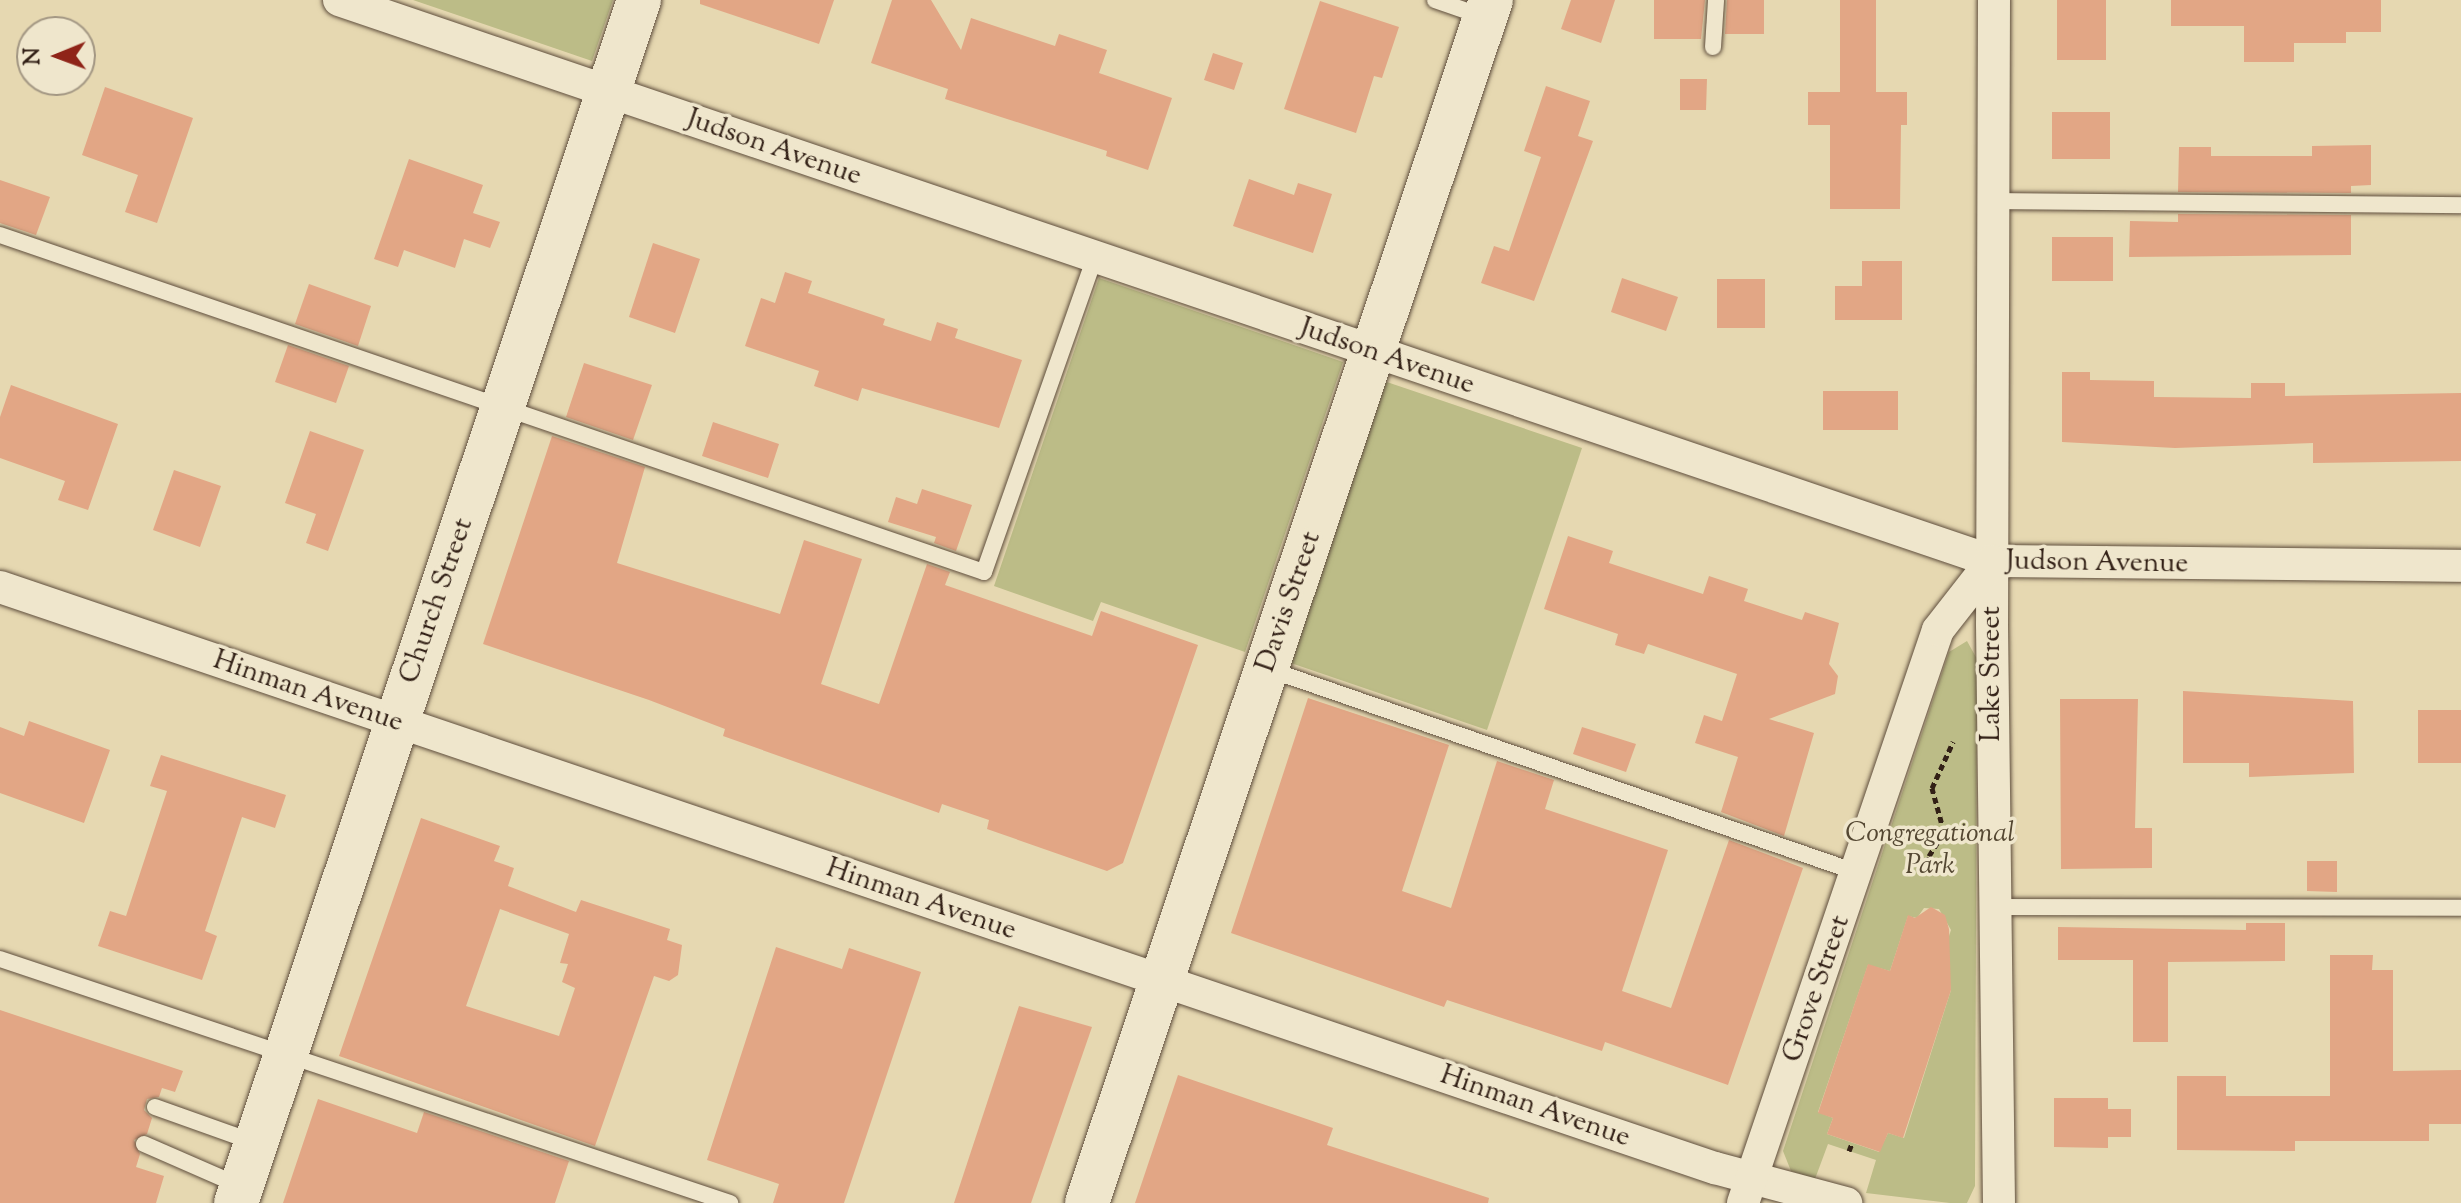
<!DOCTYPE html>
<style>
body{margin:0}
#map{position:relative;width:2461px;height:1203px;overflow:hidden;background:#e6d8b1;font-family:"Sorts Mill Goudy",serif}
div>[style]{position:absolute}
.green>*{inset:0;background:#bcbc87}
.building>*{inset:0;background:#e2a685}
.path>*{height:5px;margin-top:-2.5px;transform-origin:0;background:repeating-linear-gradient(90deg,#322016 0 6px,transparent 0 10px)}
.roads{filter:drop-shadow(0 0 2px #5f4e3d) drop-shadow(0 0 2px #5f4e3d)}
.lane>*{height:16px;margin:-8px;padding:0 8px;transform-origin:8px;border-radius:8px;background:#efe6cc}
.street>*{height:32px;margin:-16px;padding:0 16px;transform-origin:16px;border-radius:16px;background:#efe6cc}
.secondary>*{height:44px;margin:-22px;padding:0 22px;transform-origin:22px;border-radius:22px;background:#efe6cc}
span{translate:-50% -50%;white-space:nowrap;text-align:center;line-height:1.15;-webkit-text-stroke:7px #efe6cc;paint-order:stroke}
.street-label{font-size:28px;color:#322016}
.park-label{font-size:28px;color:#544732;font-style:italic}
.north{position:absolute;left:16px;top:16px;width:80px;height:80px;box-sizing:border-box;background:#efe6cc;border:2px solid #a39783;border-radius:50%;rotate:269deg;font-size:22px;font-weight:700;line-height:32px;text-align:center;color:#322016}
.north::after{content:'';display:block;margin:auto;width:28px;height:36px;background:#8f2418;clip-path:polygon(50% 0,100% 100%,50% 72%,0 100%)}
</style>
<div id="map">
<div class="green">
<div style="clip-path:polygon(413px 0,613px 0,592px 61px)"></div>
<div style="clip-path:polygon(1099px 278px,1343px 362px,1245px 652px,1101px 602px,1093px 621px,994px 586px)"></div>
<div style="clip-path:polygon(1375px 378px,1582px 448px,1487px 730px,1285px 661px)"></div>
<div style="clip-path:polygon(evenodd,1967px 641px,1977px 659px,1975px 1186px,1967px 1203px,1950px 1203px,1866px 1193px,1876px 1160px,1828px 1144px,1815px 1179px,1791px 1171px,1783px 1151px,1949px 652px,1967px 641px,1924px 908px,1939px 909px,1951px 930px,1944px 951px,1951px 990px,1904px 1138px,1888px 1133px,1879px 1152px,1827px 1134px,1833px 1118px,1818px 1112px,1868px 965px,1890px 971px,1908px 916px,1917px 918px,1924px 908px)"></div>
</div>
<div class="building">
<div style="clip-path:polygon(700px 0,834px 0,819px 44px,700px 4px)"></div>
<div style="clip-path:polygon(892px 0,931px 0,961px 50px,971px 18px,1055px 46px,1059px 34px,1107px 50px,1099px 73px,1172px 98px,1148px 170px,1106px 156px,1107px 151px,945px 99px,948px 89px,871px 63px)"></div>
<div style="clip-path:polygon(1571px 0,1615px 0,1601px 43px,1561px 29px)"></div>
<div style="clip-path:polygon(1654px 0,1705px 0,1701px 39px,1654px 39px)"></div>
<div style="clip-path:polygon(1727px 0,1764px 0,1764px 34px,1725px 34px)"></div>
<div style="clip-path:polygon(1840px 0,1876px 0,1876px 92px,1907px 92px,1907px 125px,1901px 125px,1900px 209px,1830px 209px,1830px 125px,1808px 125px,1808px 92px,1840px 92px)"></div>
<div style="clip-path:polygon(2057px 0,2106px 0,2106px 60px,2057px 60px)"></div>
<div style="clip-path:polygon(2171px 0,2381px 0,2381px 32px,2346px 32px,2346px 43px,2294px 43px,2294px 62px,2244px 62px,2244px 26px,2171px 26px)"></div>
<div style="clip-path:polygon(1320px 1px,1399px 27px,1382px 78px,1374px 76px,1356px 133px,1284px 109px)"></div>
<div style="clip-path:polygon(1213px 53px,1243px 63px,1234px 90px,1204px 80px)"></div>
<div style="clip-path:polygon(1680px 79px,1707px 79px,1706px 110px,1680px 110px)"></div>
<div style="clip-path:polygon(1546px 86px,1590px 101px,1578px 136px,1593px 141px,1534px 301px,1481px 283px,1494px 246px,1509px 251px,1541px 157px,1524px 151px)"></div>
<div style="clip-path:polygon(105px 87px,193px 118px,157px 223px,125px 212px,138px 175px,82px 155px)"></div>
<div style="clip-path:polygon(2052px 112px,2110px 112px,2110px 159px,2052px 159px)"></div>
<div style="clip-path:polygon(2371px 145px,2371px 185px,2351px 186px,2351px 193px,2178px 192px,2179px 147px,2211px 147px,2211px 156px,2312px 156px,2312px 146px)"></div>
<div style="clip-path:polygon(409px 159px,483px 185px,473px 213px,500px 222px,490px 248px,464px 239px,455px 268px,404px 250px,398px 267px,374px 259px)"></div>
<div style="clip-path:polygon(1249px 179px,1294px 195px,1298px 183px,1332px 194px,1313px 253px,1233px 226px)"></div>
<div style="clip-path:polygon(0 180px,50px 197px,36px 235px,0 223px)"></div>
<div style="clip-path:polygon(2178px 214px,2351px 215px,2351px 255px,2129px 257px,2130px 221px,2178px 222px)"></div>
<div style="clip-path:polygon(2052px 237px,2113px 237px,2113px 281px,2052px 281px)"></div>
<div style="clip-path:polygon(653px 243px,700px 259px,675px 333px,629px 317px)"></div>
<div style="clip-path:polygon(1862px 261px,1902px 261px,1902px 320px,1835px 320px,1835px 286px,1862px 286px)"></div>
<div style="clip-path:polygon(785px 272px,812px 281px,808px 293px,885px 319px,883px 325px,931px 341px,937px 322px,958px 329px,955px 338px,1022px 360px,999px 428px,862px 388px,858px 401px,814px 386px,819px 371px,745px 346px,761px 298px,775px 303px)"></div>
<div style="clip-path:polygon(1622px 278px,1678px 297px,1666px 331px,1611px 312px)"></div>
<div style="clip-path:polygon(1717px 279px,1765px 279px,1765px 328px,1717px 328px)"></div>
<div style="clip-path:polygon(309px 284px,371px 306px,358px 346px,295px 324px)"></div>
<div style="clip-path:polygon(288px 345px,349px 366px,336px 403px,275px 382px)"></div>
<div style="clip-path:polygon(584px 363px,652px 385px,633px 440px,566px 417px)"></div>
<div style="clip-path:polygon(2062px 372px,2090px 372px,2090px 380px,2154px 381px,2154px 397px,2251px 398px,2251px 383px,2285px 383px,2285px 396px,2461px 393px,2461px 461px,2313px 463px,2313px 443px,2175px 448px,2062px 442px)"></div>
<div style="clip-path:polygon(11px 385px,118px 424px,88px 510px,58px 500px,65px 481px,0 458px,0 417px)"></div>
<div style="clip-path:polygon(1823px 391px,1898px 391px,1898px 430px,1823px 430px)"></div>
<div style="clip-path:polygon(713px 422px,779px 444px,768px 478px,702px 456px)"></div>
<div style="clip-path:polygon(310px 431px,364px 450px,328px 551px,306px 543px,316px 514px,285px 503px)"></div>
<div style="clip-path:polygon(552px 436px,645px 467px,617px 563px,780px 614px,804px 540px,862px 559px,821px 684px,879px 704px,927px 564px,950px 572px,945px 585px,1092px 636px,1101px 611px,1198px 645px,1123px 863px,1107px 871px,987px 829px,989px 820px,942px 804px,939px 813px,723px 736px,725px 729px,649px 700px,483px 644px)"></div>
<div style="clip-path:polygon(174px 470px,221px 486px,200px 547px,153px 530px)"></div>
<div style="clip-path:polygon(922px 489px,972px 505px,956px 551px,934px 543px,936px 537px,888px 522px,896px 497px,917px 504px)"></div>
<div style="clip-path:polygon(1568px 536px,1613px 551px,1609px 563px,1703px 594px,1709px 576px,1748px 589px,1744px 601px,1802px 620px,1805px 612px,1839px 623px,1829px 664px,1838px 676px,1835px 694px,1769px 719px,1814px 733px,1784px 836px,1721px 812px,1738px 757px,1695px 743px,1704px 715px,1722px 721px,1737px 674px,1648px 644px,1644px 654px,1615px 645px,1618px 634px,1544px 609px)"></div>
<div style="clip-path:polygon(2183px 691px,2353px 701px,2354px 773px,2249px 777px,2249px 763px,2183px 763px)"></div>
<div style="clip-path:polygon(1308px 698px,1449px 745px,1402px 891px,1451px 908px,1497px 761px,1554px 780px,1545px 809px,1668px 850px,1622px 991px,1671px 1008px,1729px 840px,1803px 868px,1728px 1085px,1605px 1042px,1602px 1051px,1447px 1000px,1444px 1007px,1231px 933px)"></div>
<div style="clip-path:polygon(2060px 699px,2138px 699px,2135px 828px,2152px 828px,2152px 868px,2061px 869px)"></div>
<div style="clip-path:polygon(2418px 710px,2461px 710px,2461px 763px,2418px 763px)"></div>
<div style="clip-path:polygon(29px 721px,110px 750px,84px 823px,0 793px,0 727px,24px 736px)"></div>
<div style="clip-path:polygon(1582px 727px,1636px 744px,1626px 772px,1573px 754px)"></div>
<div style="clip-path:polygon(161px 755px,286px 795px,275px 828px,242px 817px,205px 931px,217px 936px,202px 980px,98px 946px,110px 911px,126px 916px,167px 791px,150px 786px)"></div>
<div style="clip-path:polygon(evenodd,421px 818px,500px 846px,494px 861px,514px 868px,508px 886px,576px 912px,581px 900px,670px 929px,667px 940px,682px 945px,678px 975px,669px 981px,654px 976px,595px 1146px,339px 1056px,421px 818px,500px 909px,569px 934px,560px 963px,568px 964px,562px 982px,575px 988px,559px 1036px,466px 1006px,500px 909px)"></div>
<div style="clip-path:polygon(2307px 861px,2337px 861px,2337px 892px,2307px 891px)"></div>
<div style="clip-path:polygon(1931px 907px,1945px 915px,1949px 929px,1951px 990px,1903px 1138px,1888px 1133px,1880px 1152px,1827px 1134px,1833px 1118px,1818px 1113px,1868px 964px,1890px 971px,1908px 915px,1915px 918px)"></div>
<div style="clip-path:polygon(2246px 923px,2285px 923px,2285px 961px,2168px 962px,2168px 1042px,2133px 1042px,2133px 960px,2058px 960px,2058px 927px,2246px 930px)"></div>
<div style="clip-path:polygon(776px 947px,842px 969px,849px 948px,921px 972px,844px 1203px,773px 1203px,779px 1184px,707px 1160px)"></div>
<div style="clip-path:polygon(2330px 955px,2373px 955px,2372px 970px,2393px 970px,2393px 1071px,2461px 1070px,2461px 1124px,2429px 1124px,2429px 1141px,2295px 1141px,2295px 1151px,2177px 1150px,2177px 1076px,2226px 1076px,2226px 1096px,2330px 1096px)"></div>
<div style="clip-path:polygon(1019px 1006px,1092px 1027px,1031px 1203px,954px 1203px)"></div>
<div style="clip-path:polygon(0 1010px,183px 1071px,175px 1092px,162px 1088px,159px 1097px,147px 1099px,144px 1110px,152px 1118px,147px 1134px,134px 1140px,140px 1154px,136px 1167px,164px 1176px,156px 1203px,0 1203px)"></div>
<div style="clip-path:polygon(1178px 1075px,1333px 1128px,1327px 1145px,1489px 1198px,1488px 1203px,1135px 1203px)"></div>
<div style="clip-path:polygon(2054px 1098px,2108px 1098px,2108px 1109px,2131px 1109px,2131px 1137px,2108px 1137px,2108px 1148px,2054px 1147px)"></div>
<div style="clip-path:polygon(318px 1099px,417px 1133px,424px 1112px,569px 1161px,555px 1203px,283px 1203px)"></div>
</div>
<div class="path">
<div style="left:1931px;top:872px;width:16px;rotate:-97deg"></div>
<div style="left:1929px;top:856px;width:28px;rotate:-58deg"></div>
<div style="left:1944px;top:832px;width:46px;rotate:-105.3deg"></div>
<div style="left:1932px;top:788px;width:51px;rotate:-65.5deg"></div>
<div style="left:1849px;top:1151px;width:9px;rotate:-69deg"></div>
</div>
<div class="roads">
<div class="lane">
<div style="left:1435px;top:0;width:52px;rotate:19.1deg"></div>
<div style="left:1713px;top:47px;width:47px;rotate:-86.3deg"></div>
<div style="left:1996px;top:201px;width:465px;rotate:0.5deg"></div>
<div style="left:0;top:235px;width:1040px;rotate:18.91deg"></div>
<div style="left:984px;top:572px;width:334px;rotate:-70.6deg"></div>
<div style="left:1268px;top:669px;width:622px;rotate:19.05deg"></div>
<div style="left:1993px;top:907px;width:468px;rotate:0.1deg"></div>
<div style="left:0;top:959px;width:770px;rotate:18.48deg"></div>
<div style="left:155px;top:1107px;width:107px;rotate:19.6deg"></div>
<div style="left:144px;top:1144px;width:105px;rotate:23.6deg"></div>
</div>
<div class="street">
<div style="left:339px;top:0;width:1746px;rotate:18.75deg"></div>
<div style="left:1992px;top:561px;width:469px;rotate:0.6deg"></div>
<div style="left:1994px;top:0;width:624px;rotate:90.18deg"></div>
<div style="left:1992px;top:624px;width:579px;rotate:89.31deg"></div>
<div style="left:0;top:587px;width:1811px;rotate:18.72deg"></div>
<div style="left:1715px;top:1168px;width:136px;rotate:15deg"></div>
<div style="left:1743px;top:1203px;width:605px;rotate:-71.21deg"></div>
<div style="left:1938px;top:630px;width:88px;rotate:-52deg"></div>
</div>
<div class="secondary">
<div style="left:236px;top:1203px;width:1269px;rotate:-71.48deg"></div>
<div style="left:1087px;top:1203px;width:1269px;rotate:-71.44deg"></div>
</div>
</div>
<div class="street-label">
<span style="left:774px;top:148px;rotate:19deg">Judson Avenue</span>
<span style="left:1387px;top:357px;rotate:19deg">Judson Avenue</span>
<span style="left:2097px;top:563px;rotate:1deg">Judson Avenue</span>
<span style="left:437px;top:601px;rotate:-71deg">Church Street</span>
<span style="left:1289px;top:602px;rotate:-71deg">Davis Street</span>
<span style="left:1992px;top:674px;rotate:-90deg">Lake Street</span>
<span style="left:308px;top:692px;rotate:19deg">Hinman Avenue</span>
<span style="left:921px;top:900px;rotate:19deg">Hinman Avenue</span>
<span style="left:1817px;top:989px;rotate:-71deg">Grove Street</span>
<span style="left:1535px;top:1107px;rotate:19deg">Hinman Avenue</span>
</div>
<div class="park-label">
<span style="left:1930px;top:850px">Congregational<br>Park</span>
</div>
<div class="north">N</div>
</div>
